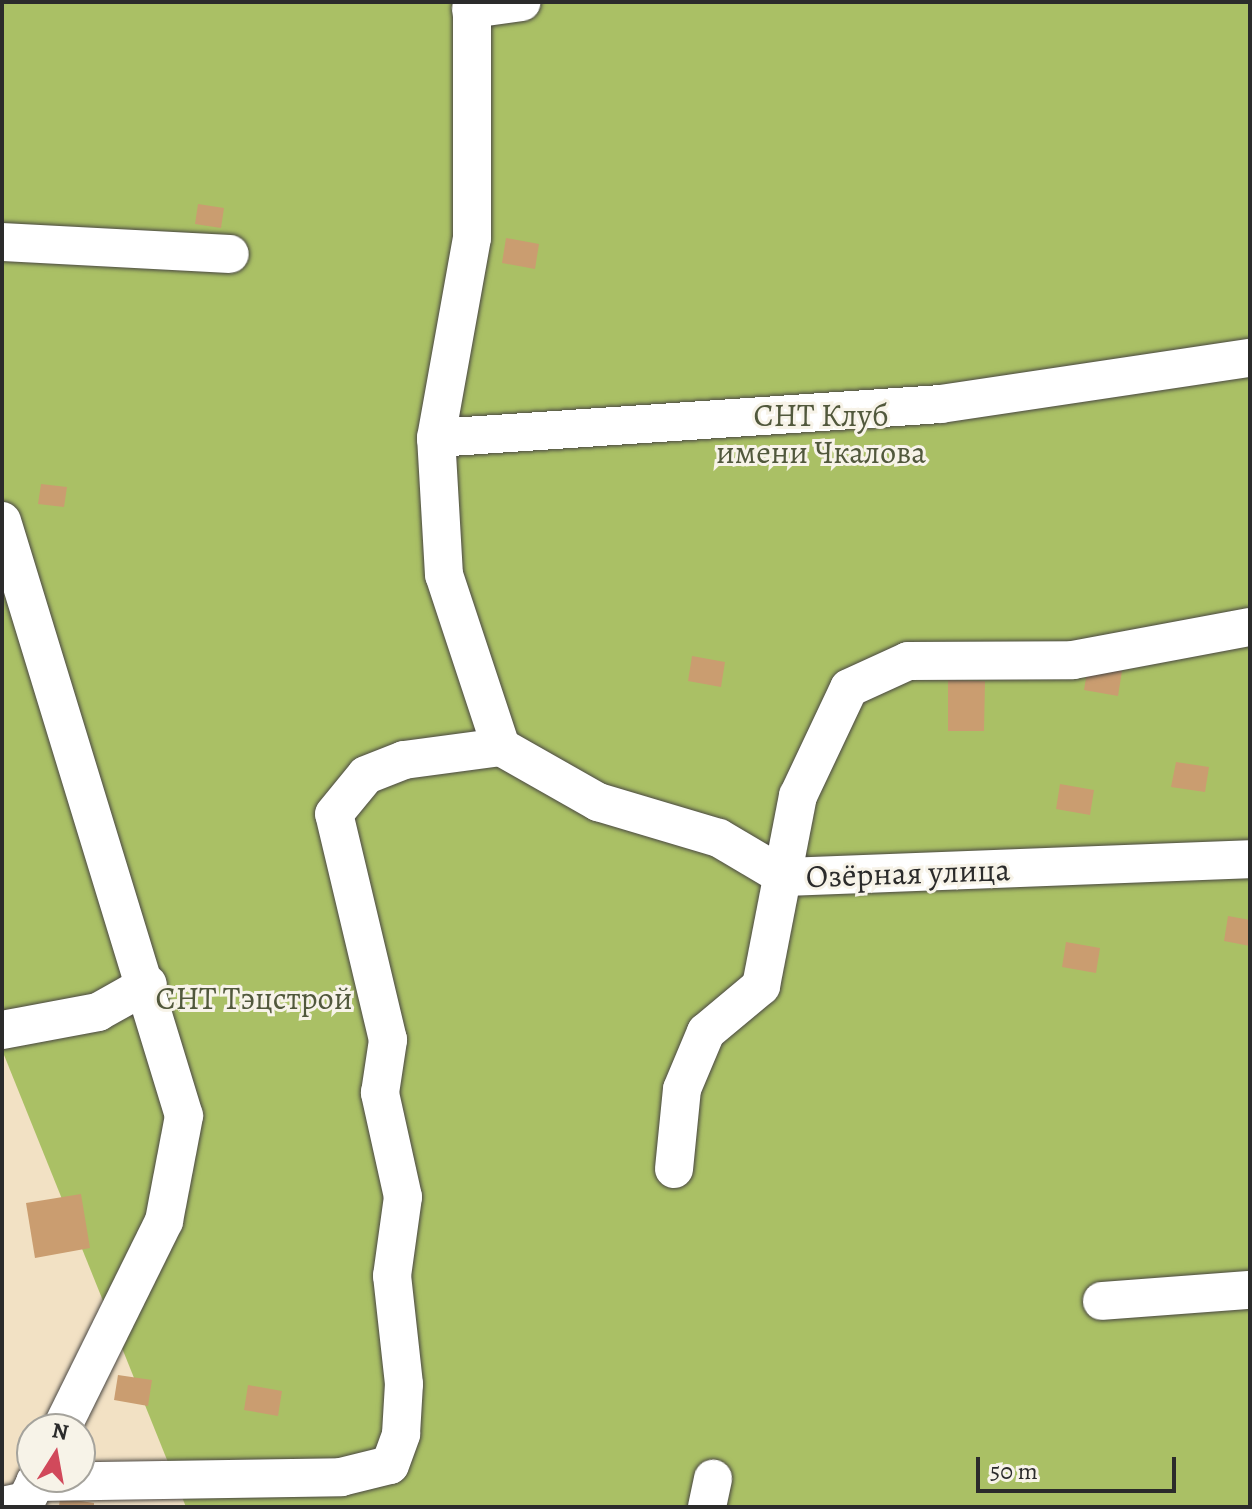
<!DOCTYPE html>
<meta charset="utf-8">
<style>
body{margin:0}
#map{position:relative;width:1252px;height:1509px;overflow:hidden;background:#f2e1c4;font-family:Alegreya,serif}
div>[style]{position:absolute}
.green>*{inset:0;background:#aac065}
.building>*{inset:0;background:#ca9d70}
.roads{filter:drop-shadow(0 0 2px #494642) drop-shadow(0 0 2px #494642)}
.minor>*{height:38px;margin:-19px;padding:0 19px;transform-origin:19px;border-radius:19px;background:#fff}
span{translate:-50% -50%;white-space:nowrap;text-align:center;line-height:1.15;-webkit-text-stroke:6px #f7f3e8;paint-order:stroke}
.park-label{font-size:32px;color:#51583c}
.street-label{font-size:32px;color:#2b2b2b}
.frame{position:absolute;inset:0;border:4px solid #2b2b2b;pointer-events:none}
.north{position:absolute;left:16px;top:1413px;width:80px;height:80px;box-sizing:border-box;background:#f7f3e8;border:2px solid #a5a39c;border-radius:50%;rotate:11deg;font-size:22px;font-weight:700;line-height:32px;text-align:center;color:#2b2b2b}
.north::after{content:'';display:block;margin:auto;width:28px;height:36px;background:#d1495b;clip-path:polygon(50% 0,100% 100%,50% 72%,0 100%)}
.scale{position:absolute;left:976px;top:1457px;width:200px;height:36px;box-sizing:border-box;border:4px solid #2b2b2b;border-top:0;padding-left:10px;font-size:24px;line-height:28px;white-space:nowrap;color:#2b2b2b;-webkit-text-stroke:6px #f7f3e8;paint-order:stroke}
</style>
<div id="map">
<div class="green">
<div style="clip-path:polygon(2px 2px,1250px 2px,1250px 1507px,186px 1507px,2px 1050px)"></div>
</div>
<div class="building">
<div style="clip-path:polygon(198px 204px,224px 208px,221px 228px,195px 224px)"></div>
<div style="clip-path:polygon(506px 238px,539px 244px,535px 269px,502px 263px)"></div>
<div style="clip-path:polygon(41px 484px,67px 487px,64px 507px,38px 504px)"></div>
<div style="clip-path:polygon(692px 656px,725px 662px,721px 687px,688px 681px)"></div>
<div style="clip-path:polygon(1088px 666px,1122px 671px,1118px 696px,1084px 690px)"></div>
<div style="clip-path:polygon(948px 680px,985px 681px,984px 731px,948px 731px)"></div>
<div style="clip-path:polygon(1176px 762px,1209px 767px,1205px 792px,1171px 787px)"></div>
<div style="clip-path:polygon(1060px 784px,1094px 790px,1090px 815px,1056px 809px)"></div>
<div style="clip-path:polygon(1228px 916px,1250px 920px,1250px 946px,1224px 941px)"></div>
<div style="clip-path:polygon(1066px 942px,1100px 948px,1096px 973px,1062px 967px)"></div>
<div style="clip-path:polygon(81px 1194px,90px 1248px,35px 1258px,26px 1203px)"></div>
<div style="clip-path:polygon(118px 1375px,152px 1380px,148px 1406px,114px 1400px)"></div>
<div style="clip-path:polygon(248px 1385px,282px 1391px,278px 1416px,244px 1410px)"></div>
<div style="clip-path:polygon(60px 1498px,94px 1503px,94px 1507px,59px 1507px)"></div>
</div>
<div class="roads">
<div class="minor">
<div style="left:471px;top:9px;width:51px;rotate:-7.8deg"></div>
<div style="left:2px;top:242px;width:228px;rotate:3deg"></div>
<div style="left:436px;top:438px;width:506px;rotate:-3.85deg"></div>
<div style="left:941px;top:404px;width:312px;rotate:-8.5deg"></div>
<div style="left:2px;top:521px;width:622px;rotate:72.99deg"></div>
<div style="left:184px;top:1116px;width:107px;rotate:100.8deg"></div>
<div style="left:164px;top:1221px;width:232px;rotate:116.3deg"></div>
<div style="left:501px;top:747px;width:112px;rotate:29.6deg"></div>
<div style="left:598px;top:802px;width:126px;rotate:16.6deg"></div>
<div style="left:719px;top:838px;width:77px;rotate:30.6deg"></div>
<div style="left:785px;top:877px;width:465px;rotate:-2.2deg"></div>
<div style="left:2px;top:1030px;width:98px;rotate:-10.6deg"></div>
<div style="left:98px;top:1012px;width:57px;rotate:-29.2deg"></div>
<div style="left:674px;top:1169px;width:80px;rotate:-84.3deg"></div>
<div style="left:682px;top:1089px;width:62px;rotate:-67.2deg"></div>
<div style="left:706px;top:1032px;width:72px;rotate:-39.9deg"></div>
<div style="left:761px;top:986px;width:194px;rotate:-79deg"></div>
<div style="left:798px;top:796px;width:119px;rotate:-64.7deg"></div>
<div style="left:849px;top:688px;width:65px;rotate:-24.6deg"></div>
<div style="left:908px;top:661px;width:165px;rotate:-0.3deg"></div>
<div style="left:1073px;top:660px;width:180px;rotate:-10.6deg"></div>
<div style="left:1102px;top:1301px;width:148px;rotate:-4.3deg"></div>
<div style="left:35px;top:1482px;width:306px;rotate:-0.9deg"></div>
<div style="left:341px;top:1477px;width:50px;rotate:-13.8deg"></div>
<div style="left:390px;top:1465px;width:33px;rotate:-70deg"></div>
<div style="left:401px;top:1434px;width:50px;rotate:-86.6deg"></div>
<div style="left:404px;top:1384px;width:109px;rotate:-96.3deg"></div>
<div style="left:392px;top:1276px;width:80px;rotate:-82.1deg"></div>
<div style="left:403px;top:1197px;width:107px;rotate:-102.5deg"></div>
<div style="left:380px;top:1093px;width:54px;rotate:-81.4deg"></div>
<div style="left:388px;top:1040px;width:232px;rotate:-103.4deg"></div>
<div style="left:334px;top:814px;width:50px;rotate:-50.6deg"></div>
<div style="left:366px;top:775px;width:41px;rotate:-21.5deg"></div>
<div style="left:404px;top:760px;width:98px;rotate:-7.6deg"></div>
<div style="left:501px;top:747px;width:181px;rotate:-108.3deg"></div>
<div style="left:444px;top:575px;width:137px;rotate:-93.3deg"></div>
<div style="left:436px;top:438px;width:203px;rotate:-79.8deg"></div>
<div style="left:472px;top:238px;width:236px;rotate:-90deg"></div>
<div style="left:2px;top:1506px;width:25px;rotate:-12deg"></div>
<div style="left:26px;top:1501px;width:27px;rotate:-63deg"></div>
<div style="left:707px;top:1507px;width:29px;rotate:-78deg"></div>
</div>
</div>
<div class="park-label">
<span style="left:821px;top:434px">СНТ Клуб<br>имени Чкалова</span>
<span style="left:254px;top:998px">СНТ Тэцстрой</span>
</div>
<div class="street-label">
<span style="left:908px;top:873px;rotate:-2deg">Озёрная улица</span>
</div>
<div class="frame"></div>
<div class="north">N</div>
<div class="scale">50 m</div>
</div>
